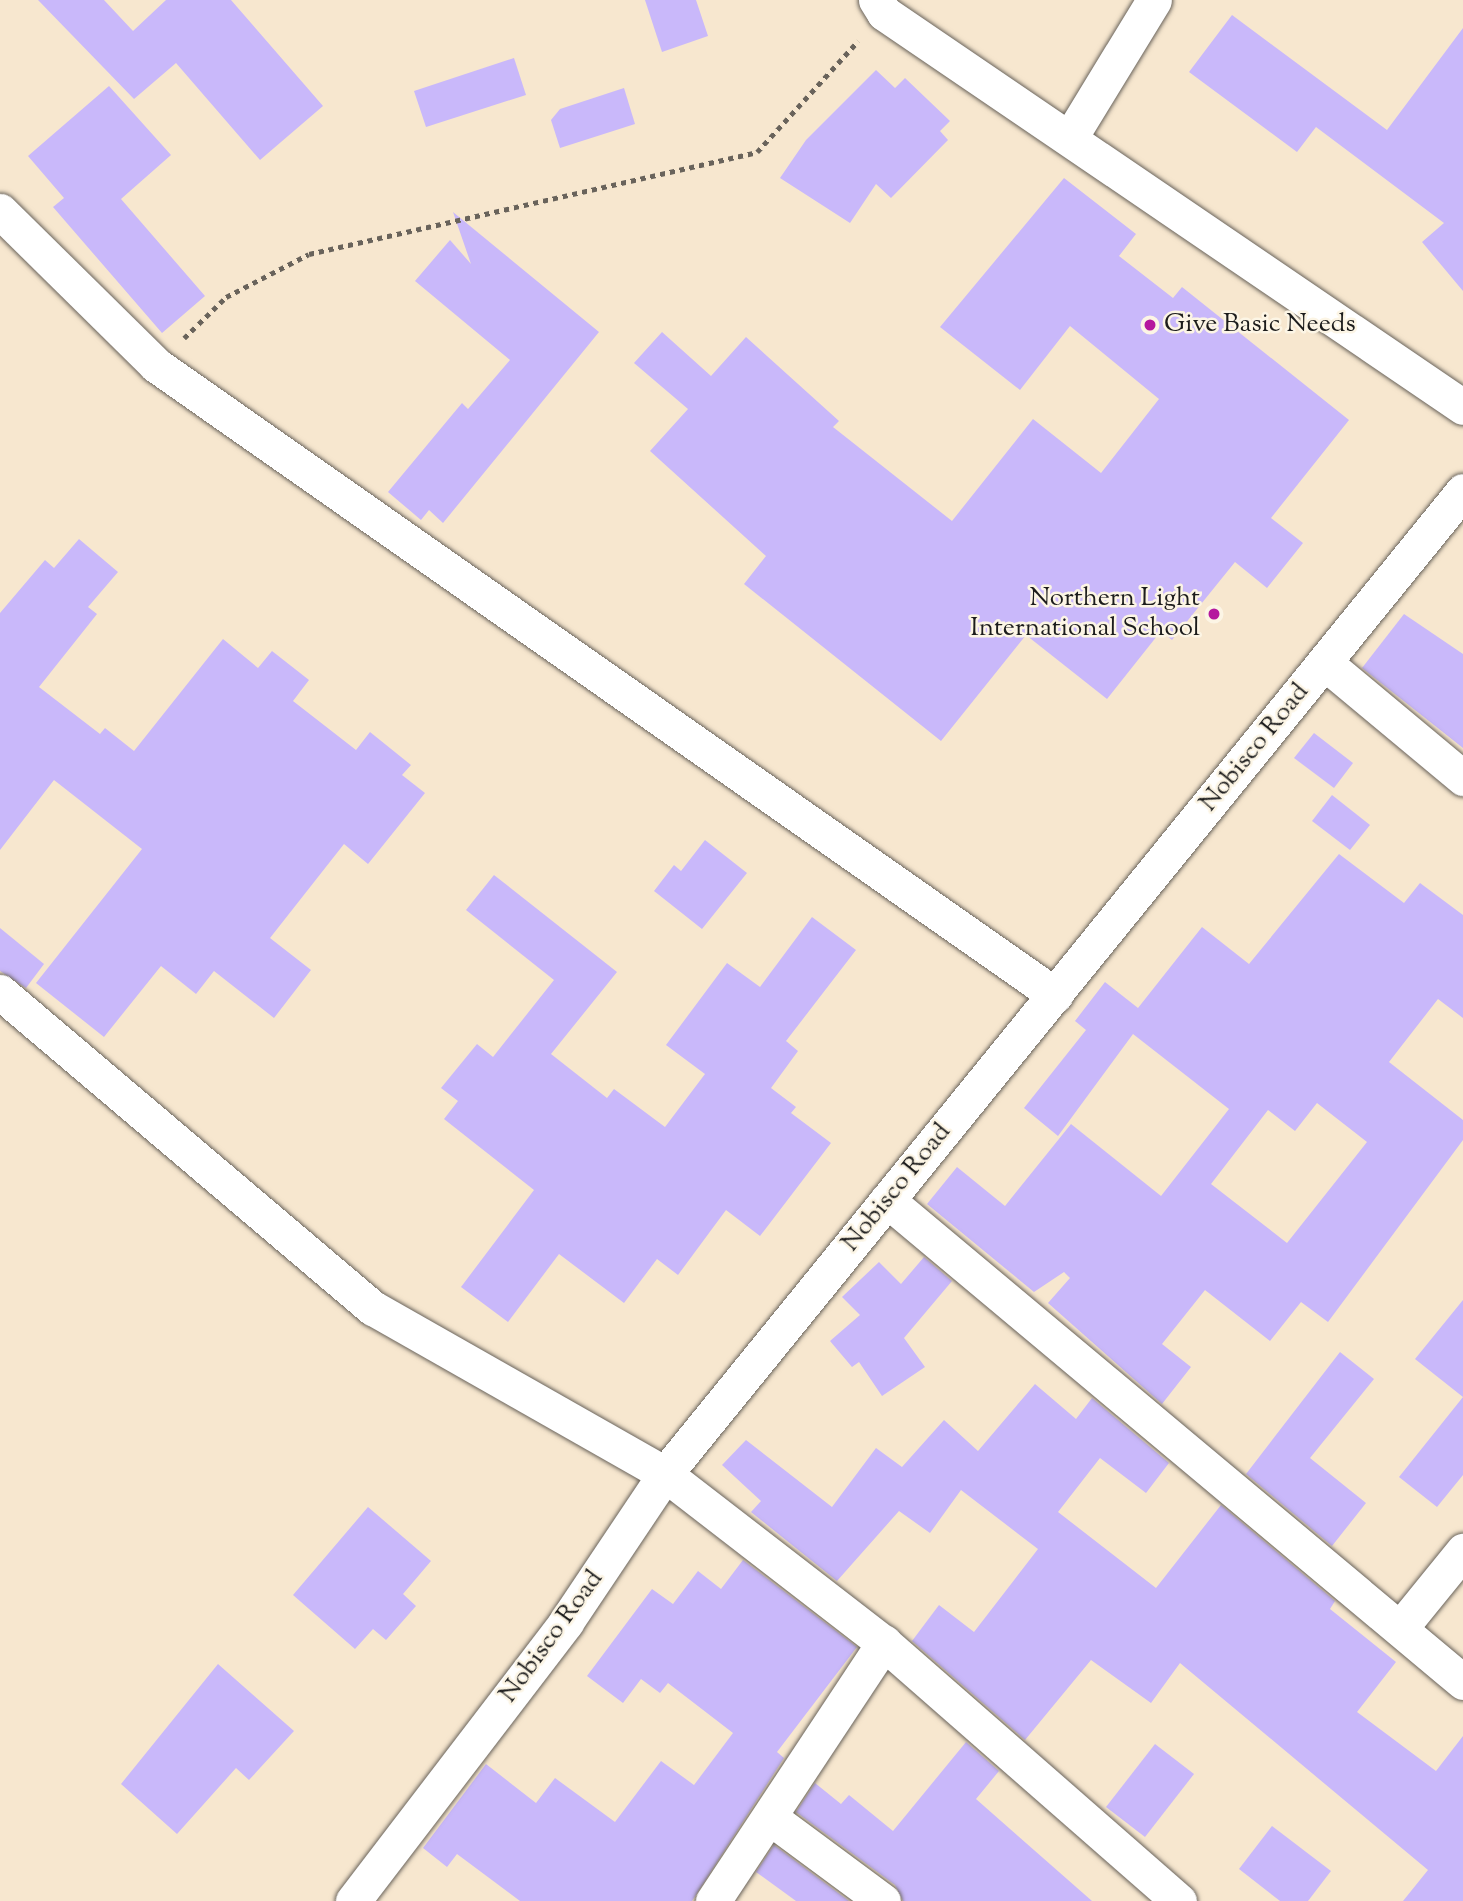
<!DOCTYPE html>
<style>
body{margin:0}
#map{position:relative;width:1463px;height:1901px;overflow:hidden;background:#f7e7cf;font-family:"Sorts Mill Goudy",serif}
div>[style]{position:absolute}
.building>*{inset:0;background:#c9b8fa}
.path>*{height:4.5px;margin-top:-2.25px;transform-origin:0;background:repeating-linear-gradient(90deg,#69635b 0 5px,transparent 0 10px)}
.roads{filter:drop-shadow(0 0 2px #69635b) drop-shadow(0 0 2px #69635b)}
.street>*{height:35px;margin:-17.5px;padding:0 17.5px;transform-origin:17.5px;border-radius:17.5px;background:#fff}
.dots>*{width:19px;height:19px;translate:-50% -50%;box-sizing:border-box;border:4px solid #fcf5e5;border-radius:50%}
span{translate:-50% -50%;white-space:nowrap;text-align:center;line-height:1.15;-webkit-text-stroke:5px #fcf5e5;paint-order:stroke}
.poi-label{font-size:26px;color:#1c1c1c}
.left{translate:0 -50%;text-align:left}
.right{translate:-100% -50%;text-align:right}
.street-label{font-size:26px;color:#1c1c1c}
</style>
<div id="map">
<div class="building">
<div style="clip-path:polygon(38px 0,104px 0,133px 31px,166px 0,231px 0,323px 106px,260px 160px,176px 63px,134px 99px)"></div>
<div style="clip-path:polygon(645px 0,696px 0,708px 36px,662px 52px)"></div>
<div style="clip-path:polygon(1232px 15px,1387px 130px,1463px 28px,1463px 291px,1422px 242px,1444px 223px,1316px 127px,1297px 152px,1189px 72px)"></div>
<div style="clip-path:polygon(514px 58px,526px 95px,426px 127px,414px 91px)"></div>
<div style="clip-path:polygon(876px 70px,895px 88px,905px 78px,950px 121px,940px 131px,948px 140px,891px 198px,876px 184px,850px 223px,780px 178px,806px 140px)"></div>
<div style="clip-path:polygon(109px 86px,171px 155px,121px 199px,205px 296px,162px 333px,53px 207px,64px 198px,28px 156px)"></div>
<div style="clip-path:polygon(624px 88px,635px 124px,560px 148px,551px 120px,560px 109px)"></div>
<div style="clip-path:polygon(1064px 178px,1136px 234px,1119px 256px,1173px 298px,1182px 287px,1349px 420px,1271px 518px,1303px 543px,1267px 588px,1235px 562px,1172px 640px,1161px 631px,1107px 699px,1026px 635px,941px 741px,744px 584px,766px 556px,650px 451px,688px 409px,634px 363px,662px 332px,711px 376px,746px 337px,839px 421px,833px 427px,952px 521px,1033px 419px,1101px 473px,1159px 399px,1070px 326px,1020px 390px,940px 327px)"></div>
<div style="clip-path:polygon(453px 212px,599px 332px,443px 523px,429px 510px,421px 520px,388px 492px,462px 403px,468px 409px,510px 360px,415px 281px,450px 240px,471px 264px)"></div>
<div style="clip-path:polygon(79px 539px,118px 572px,88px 607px,97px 614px,39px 687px,100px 734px,105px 728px,134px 751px,223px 639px,258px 668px,272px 651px,309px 680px,293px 701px,356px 750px,370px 732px,411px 765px,402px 775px,425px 793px,368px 864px,344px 844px,270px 938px,311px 970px,274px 1018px,214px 971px,196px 994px,161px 966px,104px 1037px,36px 983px,142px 849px,54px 780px,0 850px,0 613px,45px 560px,54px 568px)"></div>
<div style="clip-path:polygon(1404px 614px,1463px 654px,1463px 748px,1362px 668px)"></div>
<div style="clip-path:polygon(1314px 733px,1353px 763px,1334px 788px,1294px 758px)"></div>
<div style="clip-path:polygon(1332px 795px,1370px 825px,1350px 850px,1312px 821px)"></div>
<div style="clip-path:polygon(705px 840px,747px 873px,702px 929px,654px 891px,674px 865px,681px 871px)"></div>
<div style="clip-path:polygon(evenodd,1339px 854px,1404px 903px,1420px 883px,1463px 915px,1463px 1018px,1438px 999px,1389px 1062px,1463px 1120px,1463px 1140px,1328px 1322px,1301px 1302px,1270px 1341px,1205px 1290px,1162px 1344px,1191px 1367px,1162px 1404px,1048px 1303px,1070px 1278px,1064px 1272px,1034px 1292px,927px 1204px,957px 1167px,1005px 1206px,1071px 1124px,1161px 1196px,1229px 1109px,1133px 1034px,1058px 1136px,1024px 1108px,1086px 1030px,1075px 1021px,1105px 982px,1138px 1008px,1202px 927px,1249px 964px,1339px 854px,1317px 1103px,1367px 1142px,1287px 1243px,1211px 1184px,1268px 1110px,1295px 1131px,1317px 1103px)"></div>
<div style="clip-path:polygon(494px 875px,617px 972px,551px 1054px,607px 1098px,614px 1089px,665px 1127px,705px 1074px,666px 1045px,727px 963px,760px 987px,812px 917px,856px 950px,786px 1041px,798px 1051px,771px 1088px,796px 1107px,791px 1113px,831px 1143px,760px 1236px,726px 1210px,678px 1275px,657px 1259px,624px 1303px,559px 1254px,508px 1322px,461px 1287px,534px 1190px,444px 1119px,458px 1101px,441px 1088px,477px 1044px,493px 1057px,554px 980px,466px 910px)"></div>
<div style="clip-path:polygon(0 928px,44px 964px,26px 988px,0 971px)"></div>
<div style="clip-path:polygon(924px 1257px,952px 1281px,904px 1338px,925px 1367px,882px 1396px,859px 1362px,852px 1367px,830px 1341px,860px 1315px,842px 1297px,879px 1262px,901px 1284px)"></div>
<div style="clip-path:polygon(1463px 1300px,1463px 1475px,1437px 1507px,1399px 1477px,1463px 1397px,1415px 1359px)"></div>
<div style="clip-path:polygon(1340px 1352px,1374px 1379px,1310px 1458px,1366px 1503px,1332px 1546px,1246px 1474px)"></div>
<div style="clip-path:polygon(1035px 1384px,1076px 1419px,1092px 1398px,1169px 1463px,1146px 1493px,1100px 1458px,1058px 1512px,1156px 1588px,1221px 1505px,1335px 1601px,1330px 1609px,1396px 1662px,1357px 1712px,1436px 1771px,1463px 1736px,1463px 1901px,1403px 1901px,1428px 1870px,1180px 1663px,1151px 1703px,1091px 1660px,1025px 1740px,912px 1641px,939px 1605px,974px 1632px,1038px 1549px,961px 1490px,930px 1533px,899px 1511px,837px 1581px,751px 1512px,761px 1501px,722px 1465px,746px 1440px,832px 1507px,876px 1448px,902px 1467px,944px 1420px,978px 1451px)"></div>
<div style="clip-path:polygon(368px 1507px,431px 1561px,403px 1594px,416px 1606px,386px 1640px,373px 1629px,355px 1649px,293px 1595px)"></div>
<div style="clip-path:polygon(743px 1560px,857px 1647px,777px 1752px,784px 1758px,692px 1901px,520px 1901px,457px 1854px,447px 1867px,423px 1848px,486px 1764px,536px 1803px,555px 1778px,615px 1822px,661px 1761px,694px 1785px,733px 1733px,668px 1683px,660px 1693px,641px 1679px,623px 1703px,587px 1676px,652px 1589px,673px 1604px,698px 1571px,721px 1589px)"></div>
<div style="clip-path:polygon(218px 1664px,294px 1731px,249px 1780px,236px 1768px,177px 1834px,121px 1784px)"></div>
<div style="clip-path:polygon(966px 1742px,999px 1771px,976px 1799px,1092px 1901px,903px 1901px,895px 1885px,796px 1812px,815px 1783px,841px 1804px,849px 1795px,893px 1831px)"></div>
<div style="clip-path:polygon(1155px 1744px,1194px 1774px,1145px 1837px,1106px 1807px)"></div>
<div style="clip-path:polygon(1272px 1826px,1331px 1871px,1308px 1901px,1280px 1901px,1239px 1869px)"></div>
<div style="clip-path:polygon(774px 1845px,849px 1901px,796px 1901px,756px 1872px)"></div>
</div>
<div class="path">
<div style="left:184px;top:338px;width:59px;rotate:-44.3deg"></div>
<div style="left:226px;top:297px;width:93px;rotate:-27.4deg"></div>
<div style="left:309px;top:254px;width:459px;rotate:-12.8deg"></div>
<div style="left:757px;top:152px;width:150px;rotate:-47.7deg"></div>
</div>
<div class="roads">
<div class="street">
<div style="left:876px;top:0;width:15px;rotate:58deg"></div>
<div style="left:884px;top:13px;width:700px;rotate:34.23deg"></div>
<div style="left:1071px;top:136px;width:159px;rotate:-58.6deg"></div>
<div style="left:0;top:211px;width:219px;rotate:44.6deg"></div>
<div style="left:156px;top:365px;width:1098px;rotate:35.02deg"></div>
<div style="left:1325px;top:663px;width:180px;rotate:39.8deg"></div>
<div style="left:0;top:992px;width:489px;rotate:40.3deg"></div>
<div style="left:373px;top:1308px;width:336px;rotate:29.6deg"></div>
<div style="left:665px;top:1474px;width:277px;rotate:37.7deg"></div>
<div style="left:884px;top:1643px;width:392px;rotate:41.2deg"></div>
<div style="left:887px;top:1200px;width:751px;rotate:39.92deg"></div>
<div style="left:1402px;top:1626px;width:97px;rotate:-50.9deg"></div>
<div style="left:772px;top:1819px;width:138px;rotate:36.5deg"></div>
<div style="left:353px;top:1901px;width:351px;rotate:-52.6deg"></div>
<div style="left:566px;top:1622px;width:178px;rotate:-56.2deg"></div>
<div style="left:665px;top:1474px;width:1266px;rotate:-50.93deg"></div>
<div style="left:713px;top:1901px;width:310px;rotate:-56.5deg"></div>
</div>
</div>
<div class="dots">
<div style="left:1150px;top:325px;background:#b5179e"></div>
<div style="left:1214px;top:614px;background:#b5179e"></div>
</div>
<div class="poi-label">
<span class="left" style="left:1164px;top:325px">Give Basic Needs</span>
<span class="right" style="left:1200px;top:614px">Northern Light<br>International School</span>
</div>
<div class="street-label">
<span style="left:1255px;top:748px;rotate:-51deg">Nobisco Road</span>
<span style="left:897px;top:1188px;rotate:-51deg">Nobisco Road</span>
<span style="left:552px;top:1637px;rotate:-54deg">Nobisco Road</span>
</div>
</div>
